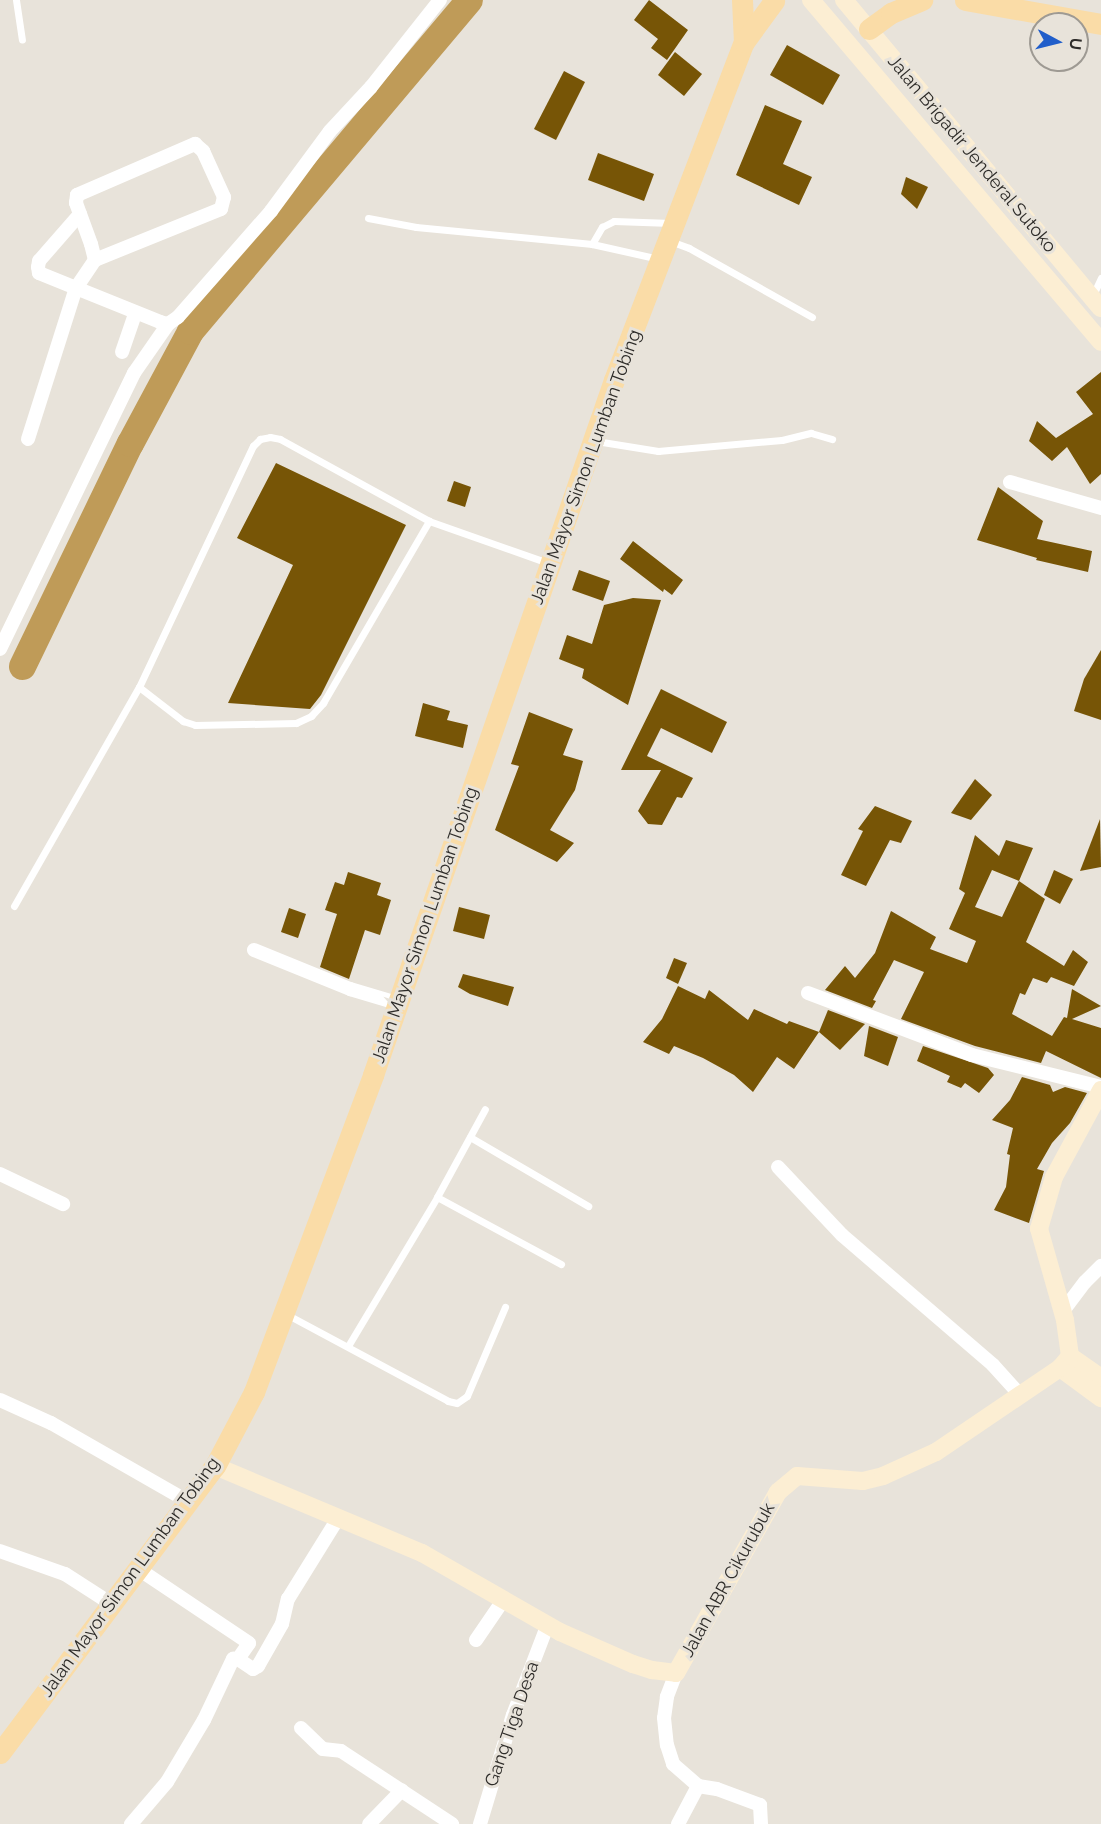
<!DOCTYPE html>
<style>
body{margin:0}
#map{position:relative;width:1101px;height:1824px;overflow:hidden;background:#e8e3da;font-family:Raleway,sans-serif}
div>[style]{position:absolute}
.river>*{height:27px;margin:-13.5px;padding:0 13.5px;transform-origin:13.5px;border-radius:13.5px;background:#bf9b58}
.building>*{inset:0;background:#775506}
.lane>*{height:7px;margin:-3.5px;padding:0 3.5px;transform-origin:3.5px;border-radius:3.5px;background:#fff}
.street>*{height:14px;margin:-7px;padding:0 7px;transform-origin:7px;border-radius:7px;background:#fff}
.secondary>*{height:18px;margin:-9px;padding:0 9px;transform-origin:9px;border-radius:9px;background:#fceed3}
.primary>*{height:21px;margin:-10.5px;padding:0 10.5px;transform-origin:10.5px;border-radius:10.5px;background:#fadca7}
span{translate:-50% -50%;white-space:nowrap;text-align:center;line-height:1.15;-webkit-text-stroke:6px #e8e3da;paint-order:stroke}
.street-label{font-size:18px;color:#2e2c29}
.north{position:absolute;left:1029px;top:12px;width:60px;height:60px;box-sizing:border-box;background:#e8e3da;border:2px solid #9e9a93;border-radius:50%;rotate:97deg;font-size:16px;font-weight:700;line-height:24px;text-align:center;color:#2e2c29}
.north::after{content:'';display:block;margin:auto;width:21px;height:27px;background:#215eca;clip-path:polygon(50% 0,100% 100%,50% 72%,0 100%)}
</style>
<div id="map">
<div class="river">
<div style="left:22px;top:666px;width:248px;rotate:-64.2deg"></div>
<div style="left:130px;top:443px;width:127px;rotate:-61.8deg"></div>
<div style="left:190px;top:331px;width:433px;rotate:-49.9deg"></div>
</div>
<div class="building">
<div style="clip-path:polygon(649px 0,688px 30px,667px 60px,651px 48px,658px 39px,634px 20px)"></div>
<div style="clip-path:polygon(787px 45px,840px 75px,823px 105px,770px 75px)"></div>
<div style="clip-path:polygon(675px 52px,702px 74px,684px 96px,658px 75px)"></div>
<div style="clip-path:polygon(564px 71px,585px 82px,556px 140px,534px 129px)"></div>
<div style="clip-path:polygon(765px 105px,802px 121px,783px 164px,812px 177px,799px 205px,736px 175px)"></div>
<div style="clip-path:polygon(598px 153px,654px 174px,644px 201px,588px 180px)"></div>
<div style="clip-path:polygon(906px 177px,928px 187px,917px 209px,901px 194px)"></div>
<div style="clip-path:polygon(1101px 372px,1101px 474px,1090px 484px,1067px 447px,1052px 461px,1029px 441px,1037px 421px,1056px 438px,1093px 414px,1076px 392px)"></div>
<div style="clip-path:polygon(276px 463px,406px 525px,321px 695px,310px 709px,228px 703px,293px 565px,237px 538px)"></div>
<div style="clip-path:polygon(454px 481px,471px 487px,465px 507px,447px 501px)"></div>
<div style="clip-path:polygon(998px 487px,1043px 521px,1037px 539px,1092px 551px,1088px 572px,1036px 560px,1037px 558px,977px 540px)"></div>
<div style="clip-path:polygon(633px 541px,683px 580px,672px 595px,664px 589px,663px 592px,620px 559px)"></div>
<div style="clip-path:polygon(579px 570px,610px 581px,603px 601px,572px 590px)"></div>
<div style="clip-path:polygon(633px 598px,661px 600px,628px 705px,582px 678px,584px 669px,559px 659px,567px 635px,592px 644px,604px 605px)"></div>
<div style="clip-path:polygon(1101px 650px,1101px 720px,1074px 711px,1084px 679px)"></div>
<div style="clip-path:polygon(661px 689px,727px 722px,712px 753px,661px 728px,647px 756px,693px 778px,682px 798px,677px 797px,662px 825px,648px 824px,638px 811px,661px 770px,621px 770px)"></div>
<div style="clip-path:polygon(423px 703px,450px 711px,447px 720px,468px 725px,463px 748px,415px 736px)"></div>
<div style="clip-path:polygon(529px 712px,573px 729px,563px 755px,583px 761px,575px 790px,550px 830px,574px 843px,557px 862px,495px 830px,519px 766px,511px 764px)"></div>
<div style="clip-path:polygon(975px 779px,992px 795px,971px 820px,951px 813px)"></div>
<div style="clip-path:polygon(875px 806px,912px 821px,901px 843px,890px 840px,866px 886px,841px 875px,863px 831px,858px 829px)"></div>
<div style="clip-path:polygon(1100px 819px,1101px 867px,1080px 871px)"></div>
<div style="clip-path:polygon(evenodd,975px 835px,999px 856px,1006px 840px,1033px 848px,1019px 881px,1045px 899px,1026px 942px,1064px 966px,1073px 950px,1088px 962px,1074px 986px,1051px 977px,1047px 983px,1033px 978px,1025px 995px,1020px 993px,1012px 1014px,1052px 1036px,1064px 1017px,1067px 1018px,1072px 989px,1101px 1006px,1072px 1019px,1101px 1028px,1101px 1078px,1046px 1051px,1041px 1063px,975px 1046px,901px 1019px,924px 972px,894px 960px,873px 1000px,876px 1001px,872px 1008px,825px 990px,845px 966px,855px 978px,875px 953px,891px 911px,936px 937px,930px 949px,967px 963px,976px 941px,949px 929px,965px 893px,959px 889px,975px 835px,992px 870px,1019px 881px,1002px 917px,975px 907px,992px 870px)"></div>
<div style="clip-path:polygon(1054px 870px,1073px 879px,1060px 904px,1044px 895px)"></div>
<div style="clip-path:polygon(348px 872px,381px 883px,377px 895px,391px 900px,380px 935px,365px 930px,349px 979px,320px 967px,337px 914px,325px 910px,335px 882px,344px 885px)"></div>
<div style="clip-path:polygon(459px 907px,490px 915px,484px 939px,453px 931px)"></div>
<div style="clip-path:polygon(289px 908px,306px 914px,298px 938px,281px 932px)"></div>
<div style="clip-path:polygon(674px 958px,687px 963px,678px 984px,666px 978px)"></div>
<div style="clip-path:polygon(463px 974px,514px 987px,508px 1006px,470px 994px,458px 987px)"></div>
<div style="clip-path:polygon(678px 986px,705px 999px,709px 990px,748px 1020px,754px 1009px,787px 1024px,789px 1021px,819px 1032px,794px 1069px,777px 1057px,753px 1092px,734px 1075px,703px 1058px,674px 1046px,669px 1054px,643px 1042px,662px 1019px)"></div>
<div style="clip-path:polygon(828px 1010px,865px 1024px,840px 1050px,819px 1032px)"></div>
<div style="clip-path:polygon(869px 1026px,898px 1037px,888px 1066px,864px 1056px)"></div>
<div style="clip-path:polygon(923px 1046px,988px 1068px,994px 1075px,979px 1093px,965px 1083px,961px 1088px,947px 1082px,950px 1076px,917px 1061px)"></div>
<div style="clip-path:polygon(1022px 1077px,1050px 1085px,1053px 1092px,1065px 1087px,1087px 1093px,1070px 1123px,1052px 1143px,1037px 1169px,1044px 1171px,1029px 1223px,994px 1210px,1006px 1187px,1010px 1155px,1007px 1154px,1013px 1128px,992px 1120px,1010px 1100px)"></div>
</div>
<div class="lane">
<div style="left:16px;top:0;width:40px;rotate:81.5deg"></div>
<div style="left:368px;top:218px;width:49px;rotate:10.6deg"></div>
<div style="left:416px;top:227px;width:177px;rotate:5.5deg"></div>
<div style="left:592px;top:244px;width:69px;rotate:12.6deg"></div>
<div style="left:670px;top:241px;width:20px;rotate:20deg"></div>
<div style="left:689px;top:248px;width:141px;rotate:29.3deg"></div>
<div style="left:592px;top:244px;width:20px;rotate:-60deg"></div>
<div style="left:602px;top:227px;width:13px;rotate:-27deg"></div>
<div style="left:614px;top:221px;width:57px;rotate:2deg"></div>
<div style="left:1093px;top:295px;width:19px;rotate:-65deg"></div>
<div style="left:596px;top:441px;width:63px;rotate:9.2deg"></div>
<div style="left:658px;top:451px;width:124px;rotate:-5.1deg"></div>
<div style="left:782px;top:440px;width:30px;rotate:-14deg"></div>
<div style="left:811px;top:433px;width:22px;rotate:16deg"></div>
<div style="left:139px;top:687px;width:56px;rotate:37.7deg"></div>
<div style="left:183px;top:721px;width:13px;rotate:18deg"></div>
<div style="left:195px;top:725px;width:101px;rotate:-1.1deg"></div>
<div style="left:296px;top:723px;width:17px;rotate:-25deg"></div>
<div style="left:311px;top:716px;width:18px;rotate:-47deg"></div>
<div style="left:323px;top:703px;width:211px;rotate:-59.8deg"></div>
<div style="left:14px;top:906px;width:252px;rotate:-60.3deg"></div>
<div style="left:139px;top:687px;width:267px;rotate:-64.7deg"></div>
<div style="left:253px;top:446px;width:10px;rotate:-45deg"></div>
<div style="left:260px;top:439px;width:10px;rotate:-11deg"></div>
<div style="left:270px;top:437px;width:10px;rotate:11deg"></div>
<div style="left:280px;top:439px;width:170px;rotate:28.8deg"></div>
<div style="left:429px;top:521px;width:126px;rotate:19.4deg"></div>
<div style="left:470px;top:1137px;width:137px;rotate:30.3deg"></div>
<div style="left:437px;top:1197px;width:141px;rotate:28.4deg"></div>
<div style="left:286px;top:1314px;width:184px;rotate:28.2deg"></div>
<div style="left:448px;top:1401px;width:9px;rotate:13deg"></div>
<div style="left:457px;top:1403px;width:12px;rotate:-35deg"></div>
<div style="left:467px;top:1396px;width:97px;rotate:-66.9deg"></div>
<div style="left:348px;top:1346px;width:174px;rotate:-59.1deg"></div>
<div style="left:437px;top:1197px;width:100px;rotate:-61.4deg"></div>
</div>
<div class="street">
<div style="left:80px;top:214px;width:62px;rotate:131.1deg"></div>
<div style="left:39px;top:261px;width:6px;rotate:99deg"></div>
<div style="left:38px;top:267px;width:6px;rotate:81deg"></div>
<div style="left:39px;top:273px;width:40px;rotate:22deg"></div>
<div style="left:76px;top:288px;width:34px;rotate:-56deg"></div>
<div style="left:95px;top:260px;width:16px;rotate:-104deg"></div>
<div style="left:91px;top:244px;width:44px;rotate:-110.1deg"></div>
<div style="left:76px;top:203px;width:8px;rotate:-83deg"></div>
<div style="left:77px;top:195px;width:129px;rotate:-23.4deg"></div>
<div style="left:195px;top:144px;width:11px;rotate:41deg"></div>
<div style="left:203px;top:151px;width:51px;rotate:65.5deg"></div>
<div style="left:224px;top:197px;width:12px;rotate:104deg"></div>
<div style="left:221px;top:209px;width:136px;rotate:158deg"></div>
<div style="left:122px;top:352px;width:40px;rotate:-71.1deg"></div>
<div style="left:28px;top:439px;width:158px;rotate:-72.4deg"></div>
<div style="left:76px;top:288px;width:91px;rotate:22deg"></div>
<div style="left:160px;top:322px;width:8px;rotate:14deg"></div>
<div style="left:168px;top:324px;width:12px;rotate:-35deg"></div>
<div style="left:178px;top:317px;width:141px;rotate:-48.7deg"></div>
<div style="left:271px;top:211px;width:99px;rotate:-53.6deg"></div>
<div style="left:330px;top:131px;width:60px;rotate:-47deg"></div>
<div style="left:371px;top:87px;width:111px;rotate:-51.6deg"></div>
<div style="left:1010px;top:482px;width:95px;rotate:15.9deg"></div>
<div style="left:0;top:649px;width:307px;rotate:-64.1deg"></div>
<div style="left:134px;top:373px;width:60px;rotate:-55.2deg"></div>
<div style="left:254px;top:950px;width:104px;rotate:22.1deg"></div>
<div style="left:350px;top:989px;width:49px;rotate:16.6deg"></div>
<div style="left:808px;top:993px;width:175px;rotate:20.7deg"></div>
<div style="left:972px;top:1055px;width:133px;rotate:13.9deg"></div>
<div style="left:778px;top:1167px;width:93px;rotate:46.7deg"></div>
<div style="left:842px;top:1235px;width:199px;rotate:40.7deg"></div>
<div style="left:993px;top:1365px;width:42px;rotate:47.9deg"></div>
<div style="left:0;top:1174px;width:70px;rotate:25.5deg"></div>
<div style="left:1063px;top:1311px;width:36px;rotate:-53deg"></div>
<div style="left:1085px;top:1282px;width:23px;rotate:-45deg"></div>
<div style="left:0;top:1400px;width:56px;rotate:24.3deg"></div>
<div style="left:51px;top:1423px;width:159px;rotate:29.8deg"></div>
<div style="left:0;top:1551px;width:69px;rotate:19.5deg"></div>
<div style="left:65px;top:1574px;width:54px;rotate:32.8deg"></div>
<div style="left:476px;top:1640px;width:50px;rotate:-55.7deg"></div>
<div style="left:238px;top:1659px;width:18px;rotate:34deg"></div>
<div style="left:253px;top:1669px;width:6px;rotate:-31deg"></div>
<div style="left:258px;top:1666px;width:48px;rotate:-60.3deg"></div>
<div style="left:282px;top:1624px;width:26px;rotate:-77deg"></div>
<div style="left:288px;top:1599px;width:93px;rotate:-58.2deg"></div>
<div style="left:676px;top:1673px;width:26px;rotate:111deg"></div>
<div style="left:667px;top:1697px;width:21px;rotate:98deg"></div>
<div style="left:664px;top:1718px;width:27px;rotate:84deg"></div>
<div style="left:667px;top:1745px;width:20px;rotate:72deg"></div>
<div style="left:673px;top:1764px;width:33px;rotate:41deg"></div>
<div style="left:698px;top:1786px;width:19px;rotate:9deg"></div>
<div style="left:717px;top:1789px;width:46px;rotate:20.4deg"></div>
<div style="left:760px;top:1805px;width:19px;rotate:87deg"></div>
<div style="left:301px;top:1728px;width:30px;rotate:44deg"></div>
<div style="left:323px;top:1749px;width:18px;rotate:6deg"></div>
<div style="left:341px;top:1751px;width:133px;rotate:33.3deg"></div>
<div style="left:131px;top:1824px;width:55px;rotate:-49.4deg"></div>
<div style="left:167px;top:1782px;width:72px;rotate:-59.2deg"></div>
<div style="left:204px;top:1720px;width:68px;rotate:-64.6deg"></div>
<div style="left:233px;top:1659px;width:5px"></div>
<div style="left:238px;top:1659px;width:19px;rotate:-55deg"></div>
<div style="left:249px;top:1643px;width:135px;rotate:-146.2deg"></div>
<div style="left:369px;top:1824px;width:47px;rotate:-45.9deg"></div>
<div style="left:480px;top:1824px;width:114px;rotate:-73.2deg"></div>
<div style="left:513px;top:1715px;width:97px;rotate:-69deg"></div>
<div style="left:678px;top:1824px;width:43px;rotate:-62.2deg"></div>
</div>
<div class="secondary">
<div style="left:811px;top:0;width:448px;rotate:49.7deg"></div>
<div style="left:844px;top:0;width:401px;rotate:50.2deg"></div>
<div style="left:1070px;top:1356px;width:38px;rotate:35deg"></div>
<div style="left:1060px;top:1368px;width:51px;rotate:36.2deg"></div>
<div style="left:215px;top:1466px;width:225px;rotate:22.8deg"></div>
<div style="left:422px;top:1553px;width:159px;rotate:29.8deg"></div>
<div style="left:560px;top:1632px;width:80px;rotate:23.7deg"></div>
<div style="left:633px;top:1664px;width:20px;rotate:18deg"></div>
<div style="left:652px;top:1670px;width:24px;rotate:7deg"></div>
<div style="left:676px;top:1673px;width:208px;rotate:-60.6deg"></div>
<div style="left:778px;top:1492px;width:25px;rotate:-40deg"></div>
<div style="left:797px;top:1476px;width:66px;rotate:4.3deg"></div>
<div style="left:863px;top:1481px;width:21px;rotate:-14deg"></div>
<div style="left:883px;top:1476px;width:58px;rotate:-24.4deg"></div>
<div style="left:936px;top:1452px;width:150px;rotate:-34.1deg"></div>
<div style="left:1060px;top:1368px;width:16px;rotate:-50deg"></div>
<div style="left:1070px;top:1356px;width:36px;rotate:-98deg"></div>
<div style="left:1065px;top:1320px;width:95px;rotate:-105.9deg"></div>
<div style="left:1039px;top:1229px;width:54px;rotate:-73.9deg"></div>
<div style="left:1054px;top:1177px;width:99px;rotate:-61.6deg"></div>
</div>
<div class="primary">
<div style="left:742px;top:0;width:42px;rotate:87.3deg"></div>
<div style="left:965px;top:0;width:138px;rotate:10deg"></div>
<div style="left:869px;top:29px;width:27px;rotate:-36deg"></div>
<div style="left:891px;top:13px;width:34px;rotate:-23deg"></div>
<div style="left:0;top:1753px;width:359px;rotate:-53.2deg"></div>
<div style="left:215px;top:1466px;width:84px;rotate:-62.2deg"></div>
<div style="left:254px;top:1392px;width:339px;rotate:-69.4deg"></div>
<div style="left:373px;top:1075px;width:736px;rotate:-70.88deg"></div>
<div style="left:614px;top:380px;width:362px;rotate:-69deg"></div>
<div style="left:744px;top:42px;width:51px;rotate:-53.8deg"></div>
</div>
<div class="street-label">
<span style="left:972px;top:154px;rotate:50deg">Jalan Brigadir Jenderal Sutoko</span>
<span style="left:586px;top:467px;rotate:-70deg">Jalan Mayor Simon Lumban Tobing</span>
<span style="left:425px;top:925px;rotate:-71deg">Jalan Mayor Simon Lumban Tobing</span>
<span style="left:130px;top:1577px;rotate:-54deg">Jalan Mayor Simon Lumban Tobing</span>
<span style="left:728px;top:1580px;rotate:-61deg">Jalan ABR Cikurubuk</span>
<span style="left:512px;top:1724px;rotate:-71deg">Gang Tiga Desa</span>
</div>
<div class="north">U</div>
</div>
